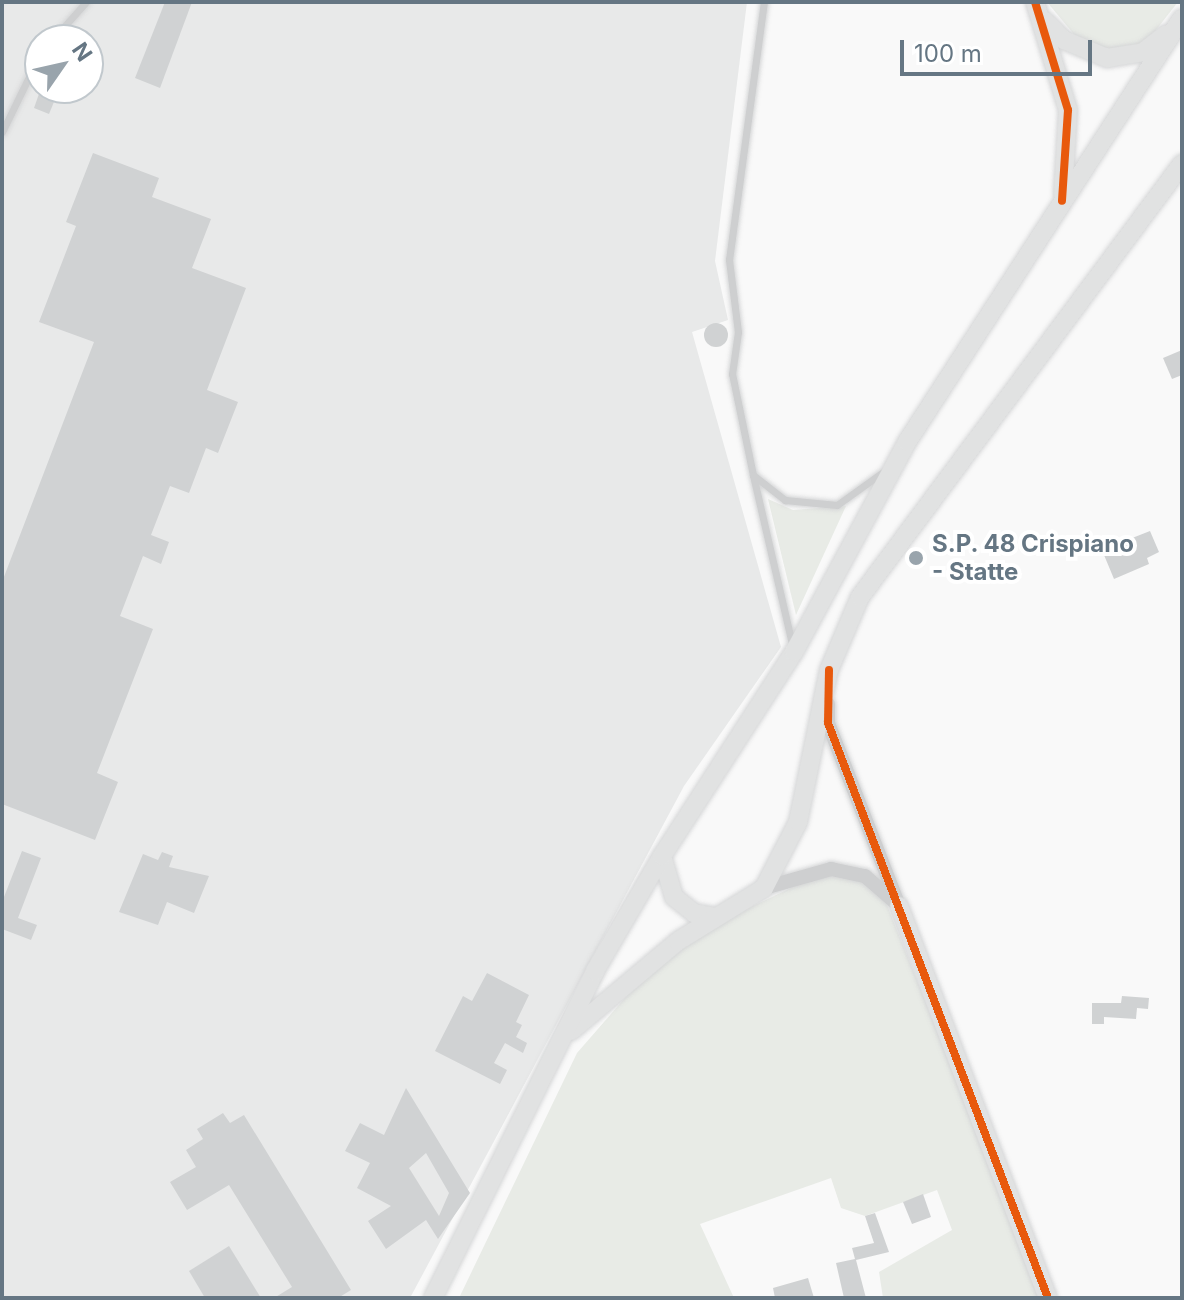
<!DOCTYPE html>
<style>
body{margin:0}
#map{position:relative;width:1184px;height:1300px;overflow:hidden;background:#f9f9f9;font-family:Inter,sans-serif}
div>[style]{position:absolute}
.built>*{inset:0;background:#e8e9e9}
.green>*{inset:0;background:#e8ebe6}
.building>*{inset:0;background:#d0d2d3}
.round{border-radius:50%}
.roads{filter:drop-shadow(0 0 2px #d5d6d7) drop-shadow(0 0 2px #d5d6d7)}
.lane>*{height:7px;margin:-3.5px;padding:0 3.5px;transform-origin:3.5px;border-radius:3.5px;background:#cecfd0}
.street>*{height:14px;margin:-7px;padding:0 7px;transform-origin:7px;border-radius:7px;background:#cecfd0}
.secondary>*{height:18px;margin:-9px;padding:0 9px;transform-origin:9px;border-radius:9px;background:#e1e2e2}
.cycleway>*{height:8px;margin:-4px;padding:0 4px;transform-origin:4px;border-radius:4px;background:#e8590c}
.dots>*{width:22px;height:22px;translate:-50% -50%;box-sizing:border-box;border:4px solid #fff;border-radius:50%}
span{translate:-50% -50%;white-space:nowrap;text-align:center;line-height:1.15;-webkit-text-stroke:8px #fff;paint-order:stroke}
.poi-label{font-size:24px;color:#657683;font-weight:700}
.left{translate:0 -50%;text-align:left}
.frame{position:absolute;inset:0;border:4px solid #657683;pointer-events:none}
.north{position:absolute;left:24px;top:24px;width:80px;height:80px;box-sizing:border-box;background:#fff;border:2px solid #c1c8cd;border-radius:50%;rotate:56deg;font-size:22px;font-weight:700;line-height:32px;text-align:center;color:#657683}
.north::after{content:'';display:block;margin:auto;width:28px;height:36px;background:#99a4ac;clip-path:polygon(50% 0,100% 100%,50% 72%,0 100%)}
.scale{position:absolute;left:900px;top:40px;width:192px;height:36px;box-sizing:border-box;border:4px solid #657683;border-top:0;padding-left:10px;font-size:24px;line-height:28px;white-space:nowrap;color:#657683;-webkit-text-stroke:6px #fff;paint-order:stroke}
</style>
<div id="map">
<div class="built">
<div style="clip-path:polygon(evenodd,2px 2px,747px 2px,715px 261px,728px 320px,692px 332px,781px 647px,684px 786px,410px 1298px,2px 1298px,2px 2px,40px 40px,88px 40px,88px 88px,40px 88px,40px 40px)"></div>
</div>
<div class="green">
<div style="clip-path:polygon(1047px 2px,1178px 2px,1145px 44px,1117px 52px,1082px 44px)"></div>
<div style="clip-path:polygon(768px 499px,793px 510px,846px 506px,796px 615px)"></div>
<div style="clip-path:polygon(818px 875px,851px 875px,883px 895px,1043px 1298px,883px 1298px,879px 1272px,952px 1230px,937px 1190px,865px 1216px,841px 1208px,831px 1178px,700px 1224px,734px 1298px,459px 1298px,577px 1053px,651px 968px,734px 915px)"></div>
</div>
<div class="building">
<div style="clip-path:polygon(165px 2px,192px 2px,160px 88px,135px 78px)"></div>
<div style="clip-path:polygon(40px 91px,56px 97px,49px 114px,34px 108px)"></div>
<div style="clip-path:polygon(93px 153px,159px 178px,152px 197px,211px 219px,192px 268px,246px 288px,207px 390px,238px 402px,218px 453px,206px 448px,189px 493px,170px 486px,151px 535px,169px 542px,161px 564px,143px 556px,120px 616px,153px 629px,97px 773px,118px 782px,95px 840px,2px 804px,2px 582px,94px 342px,39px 322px,76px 226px,66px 222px)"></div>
<div class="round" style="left:704px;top:323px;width:24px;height:24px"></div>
<div style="clip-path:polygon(1182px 350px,1182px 375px,1172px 379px,1163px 358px)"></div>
<div style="clip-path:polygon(1150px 531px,1159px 552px,1147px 558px,1149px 564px,1114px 579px,1099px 543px,1114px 536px,1117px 544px)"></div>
<div style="clip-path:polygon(22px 851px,41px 858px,18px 918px,37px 925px,31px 940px,2px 929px,2px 902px)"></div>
<div style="clip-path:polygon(162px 852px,173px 856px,169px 867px,209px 876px,194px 913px,167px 902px,158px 925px,119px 912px,143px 854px,158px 860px)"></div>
<div style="clip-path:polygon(487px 973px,529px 995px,516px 1022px,522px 1025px,516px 1037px,527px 1043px,523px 1053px,505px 1043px,494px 1063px,507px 1070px,500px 1084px,435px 1051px,463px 996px,472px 1001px)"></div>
<div style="clip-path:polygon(1122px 996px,1149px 998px,1148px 1009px,1137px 1008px,1136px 1019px,1104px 1017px,1104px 1024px,1092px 1024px,1092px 1003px,1121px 1003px)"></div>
<div style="clip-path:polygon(evenodd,406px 1088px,470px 1193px,438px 1239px,426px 1220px,386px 1249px,368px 1221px,391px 1206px,357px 1188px,370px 1163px,345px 1151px,360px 1123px,384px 1135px,406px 1088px,426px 1153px,449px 1193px,439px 1216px,409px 1168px,426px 1153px)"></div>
<div style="clip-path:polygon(223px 1113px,230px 1123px,244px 1115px,351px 1290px,338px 1298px,274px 1298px,292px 1287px,229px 1185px,187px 1210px,170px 1182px,196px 1167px,186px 1150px,203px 1139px,197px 1129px)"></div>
<div style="clip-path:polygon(923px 1194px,931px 1217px,912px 1224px,903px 1202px)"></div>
<div style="clip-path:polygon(875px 1213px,889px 1252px,856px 1260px,866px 1298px,844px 1298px,836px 1263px,855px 1259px,852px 1248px,874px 1243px,865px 1216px)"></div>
<div style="clip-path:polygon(229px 1246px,261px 1298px,205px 1298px,189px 1271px)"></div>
<div style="clip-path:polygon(808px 1278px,814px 1298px,775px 1298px,773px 1288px)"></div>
</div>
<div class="roads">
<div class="lane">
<div style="left:52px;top:40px;width:51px;rotate:-48.2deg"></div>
<div style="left:2px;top:132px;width:87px;rotate:-64deg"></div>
<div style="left:753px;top:475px;width:103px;rotate:-101.7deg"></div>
<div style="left:732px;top:374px;width:42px;rotate:-81.9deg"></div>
<div style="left:738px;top:332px;width:73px;rotate:-97.1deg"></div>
<div style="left:729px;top:260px;width:260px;rotate:-82.3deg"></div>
<div style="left:792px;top:644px;width:173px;rotate:-103deg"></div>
<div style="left:753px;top:475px;width:41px;rotate:38deg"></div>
<div style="left:785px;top:500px;width:52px;rotate:5.5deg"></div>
<div style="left:837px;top:505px;width:57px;rotate:-35.7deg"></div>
</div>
<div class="street">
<div style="left:828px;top:704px;width:19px;rotate:90deg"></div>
<div style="left:828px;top:723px;width:196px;rotate:68.8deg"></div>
<div style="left:764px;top:888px;width:70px;rotate:-15.8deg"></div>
<div style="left:831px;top:869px;width:35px;rotate:12deg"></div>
<div style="left:865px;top:876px;width:43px;rotate:41.2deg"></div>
</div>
<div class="secondary">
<div style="left:1035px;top:2px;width:113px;rotate:73deg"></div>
<div style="left:1068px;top:110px;width:84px;rotate:93.4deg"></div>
<div style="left:1045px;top:21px;width:27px;rotate:45deg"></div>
<div style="left:1064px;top:40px;width:47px;rotate:22.7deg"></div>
<div style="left:1107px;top:58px;width:36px;rotate:-9deg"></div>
<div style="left:1143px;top:52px;width:28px;rotate:-38deg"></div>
<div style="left:662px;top:856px;width:43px;rotate:73.7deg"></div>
<div style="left:674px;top:897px;width:26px;rotate:39deg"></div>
<div style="left:694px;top:913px;width:23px;rotate:10deg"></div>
<div style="left:899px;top:906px;width:419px;rotate:69.2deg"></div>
<div style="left:571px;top:1031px;width:140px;rotate:-40.1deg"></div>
<div style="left:678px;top:941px;width:101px;rotate:-31.6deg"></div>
<div style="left:764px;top:888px;width:74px;rotate:-62.7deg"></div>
<div style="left:798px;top:822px;width:155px;rotate:-78.5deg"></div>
<div style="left:829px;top:670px;width:79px;rotate:-67deg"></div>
<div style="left:860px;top:597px;width:540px;rotate:-53.36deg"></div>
<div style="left:433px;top:1298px;width:365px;rotate:-63.6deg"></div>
<div style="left:595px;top:971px;width:133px;rotate:-59.8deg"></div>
<div style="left:662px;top:856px;width:243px;rotate:-57.1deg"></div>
<div style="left:794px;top:652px;width:238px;rotate:-61.7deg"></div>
<div style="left:907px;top:442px;width:505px;rotate:-57.03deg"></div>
</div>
</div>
<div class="cycleway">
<div style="left:1035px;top:2px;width:113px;rotate:73deg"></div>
<div style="left:1068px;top:110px;width:91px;rotate:93.8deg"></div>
<div style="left:829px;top:670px;width:53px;rotate:91.1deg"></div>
<div style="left:828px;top:723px;width:616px;rotate:69.06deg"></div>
</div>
<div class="dots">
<div style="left:916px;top:558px;background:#99a4ac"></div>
</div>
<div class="poi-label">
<span class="left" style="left:932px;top:558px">S.P. 48 Crispiano<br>- Statte</span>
</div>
<div class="frame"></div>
<div class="north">N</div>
<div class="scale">100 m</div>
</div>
